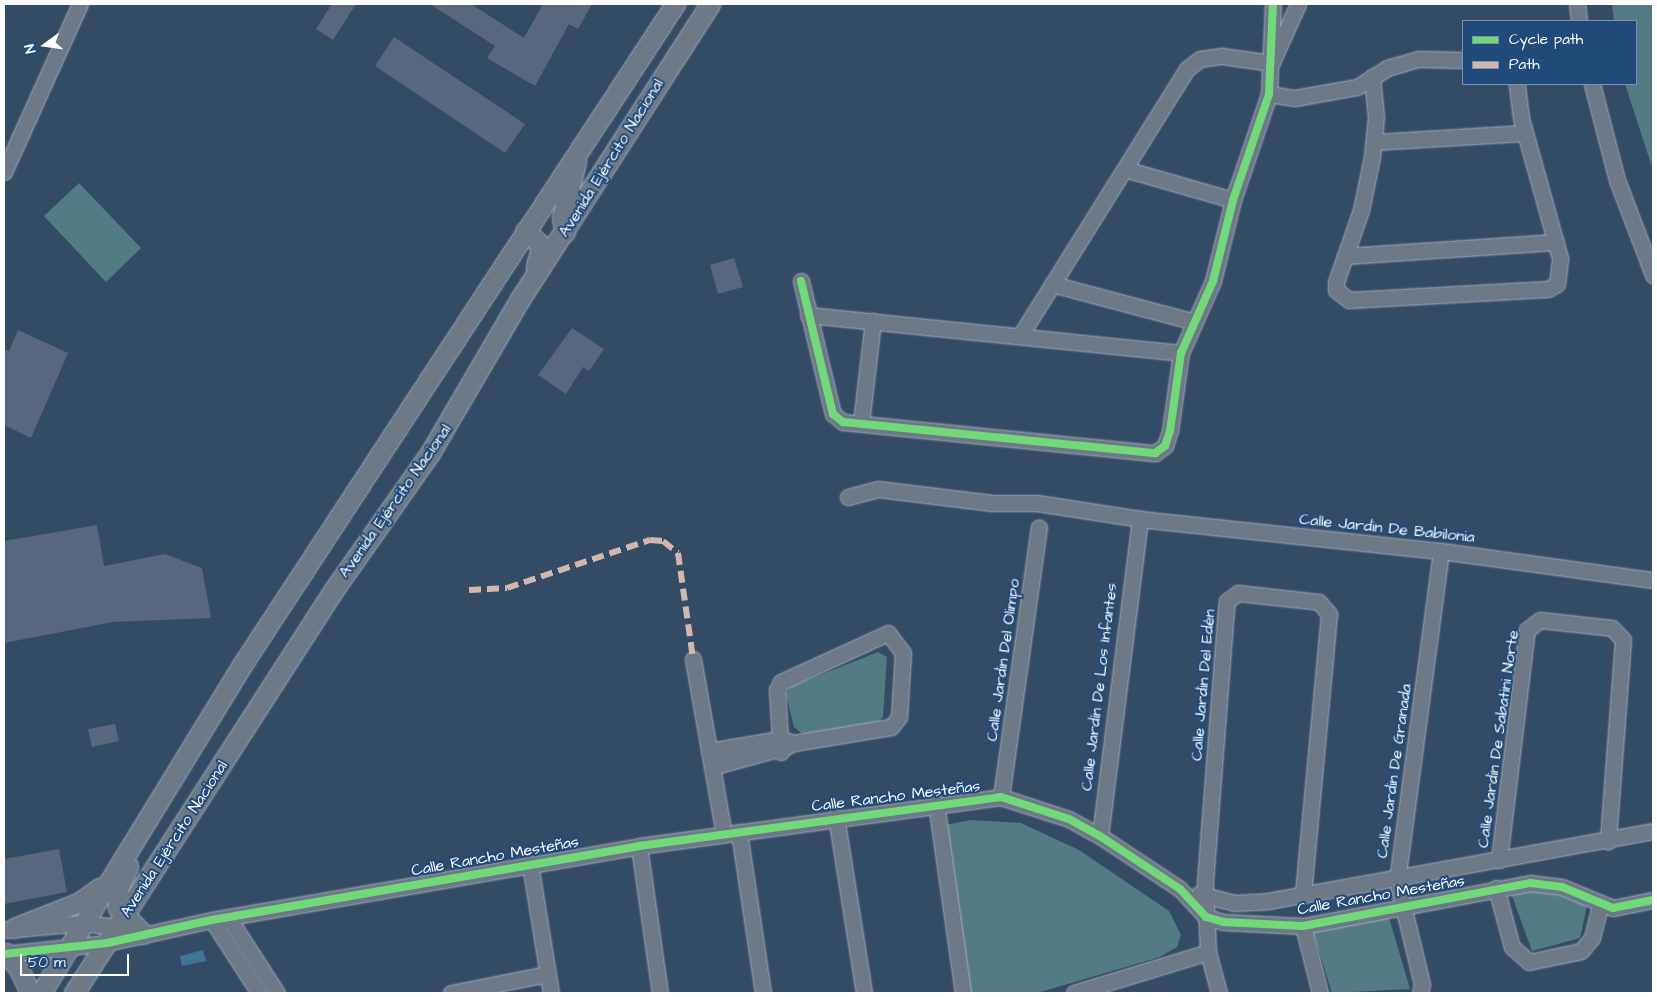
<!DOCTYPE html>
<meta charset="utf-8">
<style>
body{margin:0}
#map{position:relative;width:1657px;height:997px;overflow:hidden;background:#344b65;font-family:"Architects Daughter",sans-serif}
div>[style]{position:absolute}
.green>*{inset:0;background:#537b84}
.water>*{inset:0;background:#407598}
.building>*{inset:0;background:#58677d}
.roads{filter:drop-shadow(0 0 1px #a4aeba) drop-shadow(0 0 1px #a4aeba)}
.minor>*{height:15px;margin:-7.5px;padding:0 7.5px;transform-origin:7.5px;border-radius:7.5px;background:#6d7986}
.major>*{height:19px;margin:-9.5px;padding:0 9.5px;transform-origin:9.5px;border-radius:9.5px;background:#6d7986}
.quiet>*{height:6px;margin-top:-3px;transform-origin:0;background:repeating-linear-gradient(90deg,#d1b7ad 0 12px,transparent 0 18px)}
.cycleway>*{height:8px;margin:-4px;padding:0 4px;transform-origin:4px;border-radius:4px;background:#71d979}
span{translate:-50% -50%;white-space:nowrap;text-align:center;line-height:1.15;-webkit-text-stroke:4px #1f4a7a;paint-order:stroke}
.street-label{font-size:16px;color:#fff}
.frame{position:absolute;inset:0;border:5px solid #fff;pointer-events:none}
.legend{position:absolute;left:1462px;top:20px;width:175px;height:65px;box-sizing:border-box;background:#1f4a7a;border:1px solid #7992af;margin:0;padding:6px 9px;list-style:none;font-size:15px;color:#fff}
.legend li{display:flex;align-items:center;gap:10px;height:25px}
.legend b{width:25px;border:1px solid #7992af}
.north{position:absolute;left:20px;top:20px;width:50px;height:50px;-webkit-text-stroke:4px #1f4a7a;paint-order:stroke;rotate:256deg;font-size:14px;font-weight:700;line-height:20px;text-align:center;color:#fff}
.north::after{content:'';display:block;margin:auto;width:18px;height:22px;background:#fff;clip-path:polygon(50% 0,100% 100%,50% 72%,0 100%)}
.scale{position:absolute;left:20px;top:954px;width:109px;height:22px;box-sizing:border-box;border:2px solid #fff;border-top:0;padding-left:6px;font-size:15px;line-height:18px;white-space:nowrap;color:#fff;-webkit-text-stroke:4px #1f4a7a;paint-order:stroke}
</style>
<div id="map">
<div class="green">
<div style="clip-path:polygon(1612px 4px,1653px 4px,1653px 170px,1625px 84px,1636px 84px,1636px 21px,1614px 21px)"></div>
<div style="clip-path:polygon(79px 183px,141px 248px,106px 282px,44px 216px)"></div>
<div style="clip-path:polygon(878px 652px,887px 657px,883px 717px,878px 722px,802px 734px,794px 727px,786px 695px,790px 687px)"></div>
<div style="clip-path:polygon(971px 820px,1021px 823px,1079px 850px,1169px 911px,1181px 935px,1177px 947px,1160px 957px,1037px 993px,969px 993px,945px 825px)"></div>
<div style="clip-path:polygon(1548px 890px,1587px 906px,1580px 938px,1532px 951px,1511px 893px)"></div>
<div style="clip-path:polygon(1388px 914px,1410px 989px,1332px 993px,1313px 931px)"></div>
</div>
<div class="water">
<div style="clip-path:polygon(203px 950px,206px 961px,182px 966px,180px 956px)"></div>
</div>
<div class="building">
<div style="clip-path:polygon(332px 4px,356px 4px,333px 40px,316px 29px)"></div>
<div style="clip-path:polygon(430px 4px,471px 4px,524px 38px,543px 4px,592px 4px,578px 29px,569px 24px,535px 86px,487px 58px,495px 46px)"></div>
<div style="clip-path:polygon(394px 37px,525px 124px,505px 153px,375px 66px)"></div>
<div style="clip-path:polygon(734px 258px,743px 287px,718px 294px,710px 265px)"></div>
<div style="clip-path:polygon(572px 328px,604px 349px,589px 371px,583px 367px,566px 394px,538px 375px)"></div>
<div style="clip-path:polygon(18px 330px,68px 353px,31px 438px,4px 425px,4px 349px,9px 351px)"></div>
<div style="clip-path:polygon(97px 525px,104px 566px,165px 554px,202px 568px,211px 618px,113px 622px,4px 643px,4px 541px)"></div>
<div style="clip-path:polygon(115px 724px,119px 741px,92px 747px,88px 729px)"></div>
<div style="clip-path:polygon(59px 849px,67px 892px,4px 904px,4px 859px)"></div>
</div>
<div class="roads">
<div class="minor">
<div style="left:1577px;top:4px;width:17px;rotate:83deg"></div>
<div style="left:1272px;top:62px;width:64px;rotate:-65.9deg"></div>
<div style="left:1372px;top:77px;width:40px;rotate:84.3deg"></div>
<div style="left:1376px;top:117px;width:40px;rotate:95.7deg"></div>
<div style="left:1372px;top:157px;width:54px;rotate:101.7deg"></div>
<div style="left:1361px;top:210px;width:76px;rotate:109.1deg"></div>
<div style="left:1336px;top:282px;width:8px;rotate:90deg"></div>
<div style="left:1336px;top:290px;width:16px;rotate:38deg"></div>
<div style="left:1349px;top:300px;width:199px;rotate:-3.2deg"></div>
<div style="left:1548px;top:289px;width:10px;rotate:-29deg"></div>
<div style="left:1557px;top:284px;width:26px;rotate:-83deg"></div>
<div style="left:1560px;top:258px;width:145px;rotate:-105.6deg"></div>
<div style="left:1521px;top:118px;width:34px;rotate:-97deg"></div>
<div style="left:1592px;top:84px;width:99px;rotate:75.4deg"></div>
<div style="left:1617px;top:180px;width:102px;rotate:69.2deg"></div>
<div style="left:1269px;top:94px;width:26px;rotate:9deg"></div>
<div style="left:1295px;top:98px;width:63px;rotate:-10.1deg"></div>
<div style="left:1357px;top:87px;width:36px;rotate:-32deg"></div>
<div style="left:1387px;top:68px;width:33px;rotate:-16deg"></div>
<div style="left:1419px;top:59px;width:44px;rotate:1.3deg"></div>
<div style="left:1374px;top:142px;width:151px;rotate:-3.4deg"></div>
<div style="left:1125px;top:169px;width:112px;rotate:16deg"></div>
<div style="left:4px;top:172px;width:184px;rotate:-65.7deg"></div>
<div style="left:1345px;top:256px;width:211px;rotate:-3.8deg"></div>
<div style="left:801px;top:281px;width:137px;rotate:76.5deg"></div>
<div style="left:833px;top:414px;width:13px;rotate:39deg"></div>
<div style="left:843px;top:422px;width:314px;rotate:5.7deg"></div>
<div style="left:1155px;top:453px;width:12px;rotate:-35deg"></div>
<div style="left:1165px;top:446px;width:16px;rotate:-72deg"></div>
<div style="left:1170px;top:431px;width:79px;rotate:-82deg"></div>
<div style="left:1181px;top:353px;width:79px;rotate:-66deg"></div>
<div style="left:1213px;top:281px;width:83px;rotate:-76.1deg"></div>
<div style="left:1233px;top:200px;width:112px;rotate:-71.2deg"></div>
<div style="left:1269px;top:94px;width:90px;rotate:-87.5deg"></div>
<div style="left:1052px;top:284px;width:148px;rotate:14.9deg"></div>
<div style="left:808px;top:315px;width:375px;rotate:5.8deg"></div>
<div style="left:1020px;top:336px;width:315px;rotate:-58deg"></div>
<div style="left:1187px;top:69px;width:16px;rotate:-38deg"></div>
<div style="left:1200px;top:59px;width:22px;rotate:-8deg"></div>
<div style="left:1222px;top:56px;width:50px;rotate:8deg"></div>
<div style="left:861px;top:423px;width:103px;rotate:-83.3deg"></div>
<div style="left:848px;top:497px;width:31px;rotate:-15deg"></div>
<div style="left:878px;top:489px;width:115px;rotate:7deg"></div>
<div style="left:992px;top:503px;width:45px"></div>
<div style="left:1037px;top:503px;width:104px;rotate:8.8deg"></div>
<div style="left:693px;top:659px;width:178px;rotate:80deg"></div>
<div style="left:709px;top:751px;width:72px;rotate:-9.6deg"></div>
<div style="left:780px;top:739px;width:15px;rotate:16deg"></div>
<div style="left:794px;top:743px;width:98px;rotate:-9.4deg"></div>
<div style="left:891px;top:727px;width:13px;rotate:-51deg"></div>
<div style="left:899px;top:717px;width:64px;rotate:-86.4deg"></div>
<div style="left:903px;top:653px;width:25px;rotate:-127deg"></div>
<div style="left:888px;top:633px;width:118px;rotate:155.4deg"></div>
<div style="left:781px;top:682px;width:9px;rotate:117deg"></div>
<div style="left:777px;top:690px;width:49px;rotate:86.5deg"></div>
<div style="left:780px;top:739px;width:13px;rotate:86deg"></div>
<div style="left:712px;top:767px;width:79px;rotate:-15.4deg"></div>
<div style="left:1001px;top:797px;width:272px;rotate:-82deg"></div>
<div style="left:936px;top:803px;width:192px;rotate:81.9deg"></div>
<div style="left:836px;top:816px;width:179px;rotate:81deg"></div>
<div style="left:739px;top:832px;width:163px;rotate:81.5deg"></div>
<div style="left:1100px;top:836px;width:320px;rotate:-82.8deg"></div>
<div style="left:1140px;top:519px;width:303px;rotate:6.1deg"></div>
<div style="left:1441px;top:551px;width:214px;rotate:7.8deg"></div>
<div style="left:639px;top:846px;width:148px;rotate:81.9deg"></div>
<div style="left:1499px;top:860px;width:232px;rotate:-83.1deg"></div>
<div style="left:1527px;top:630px;width:16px;rotate:-38deg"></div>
<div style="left:1540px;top:620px;width:72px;rotate:6.3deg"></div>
<div style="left:1612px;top:628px;width:16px;rotate:47deg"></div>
<div style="left:1623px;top:640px;width:202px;rotate:94.3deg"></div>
<div style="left:530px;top:864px;width:131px;rotate:80.8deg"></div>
<div style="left:1496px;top:888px;width:61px;rotate:74.8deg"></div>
<div style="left:1512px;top:947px;width:23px;rotate:41deg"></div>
<div style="left:1529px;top:962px;width:53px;rotate:-11.9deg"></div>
<div style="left:1581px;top:951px;width:17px;rotate:-50deg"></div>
<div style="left:1592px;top:938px;width:36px;rotate:-76deg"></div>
<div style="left:1199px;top:894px;width:36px;rotate:14deg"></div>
<div style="left:1234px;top:903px;width:34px;rotate:-3deg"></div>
<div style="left:1268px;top:901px;width:391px;rotate:-10.3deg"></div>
<div style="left:228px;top:917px;width:90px;rotate:57.2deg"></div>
<div style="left:212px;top:920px;width:87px;rotate:57.2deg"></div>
<div style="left:1303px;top:926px;width:69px;rotate:75.8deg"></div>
<div style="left:4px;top:930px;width:78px;rotate:-5.1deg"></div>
<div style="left:82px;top:923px;width:44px;rotate:6.5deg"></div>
<div style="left:4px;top:954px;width:104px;rotate:-6.1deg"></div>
<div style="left:107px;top:943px;width:107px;rotate:-12.4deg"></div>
<div style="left:212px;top:920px;width:433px;rotate:-9.8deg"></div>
<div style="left:639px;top:846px;width:365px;rotate:-7.7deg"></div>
<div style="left:1001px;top:797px;width:71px;rotate:17.9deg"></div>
<div style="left:1069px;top:819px;width:35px;rotate:29deg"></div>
<div style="left:1100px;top:836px;width:96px;rotate:33.5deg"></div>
<div style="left:1180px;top:889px;width:38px;rotate:47deg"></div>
<div style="left:1206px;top:917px;width:18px;rotate:16deg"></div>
<div style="left:1223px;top:922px;width:80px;rotate:2.9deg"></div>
<div style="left:1303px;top:926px;width:231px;rotate:-10.7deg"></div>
<div style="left:1530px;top:883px;width:32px;rotate:7deg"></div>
<div style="left:1562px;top:887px;width:55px;rotate:22.4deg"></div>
<div style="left:1613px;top:908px;width:41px;rotate:-11.3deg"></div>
<div style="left:451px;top:993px;width:99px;rotate:-11.1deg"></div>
<div style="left:1074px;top:993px;width:140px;rotate:-17deg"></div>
<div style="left:1219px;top:993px;width:42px;rotate:-105deg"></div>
<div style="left:1208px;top:952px;width:70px;rotate:-92.5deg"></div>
<div style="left:1205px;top:882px;width:273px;rotate:-85.6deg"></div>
<div style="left:1226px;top:610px;width:9px;rotate:-84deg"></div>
<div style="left:1227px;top:601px;width:14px;rotate:-36deg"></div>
<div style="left:1238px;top:593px;width:81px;rotate:6.3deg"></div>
<div style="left:1319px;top:602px;width:16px;rotate:50deg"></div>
<div style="left:1329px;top:614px;width:283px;rotate:95.3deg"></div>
<div style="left:1420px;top:993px;width:9px;rotate:-77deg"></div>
<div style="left:1422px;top:984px;width:106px;rotate:-103.6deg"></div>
<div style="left:1397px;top:881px;width:333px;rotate:-82.4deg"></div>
</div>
<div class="major">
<div style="left:525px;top:231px;width:23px;rotate:41deg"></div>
<div style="left:542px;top:246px;width:21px;rotate:107deg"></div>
<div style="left:565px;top:232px;width:14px;rotate:-102deg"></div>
<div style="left:562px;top:218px;width:58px;rotate:-76deg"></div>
<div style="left:128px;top:866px;width:28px;rotate:113deg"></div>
<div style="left:117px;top:892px;width:16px;rotate:86deg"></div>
<div style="left:118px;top:908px;width:36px;rotate:46deg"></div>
<div style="left:14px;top:928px;width:71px;rotate:-21.5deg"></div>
<div style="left:80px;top:902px;width:24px;rotate:-36deg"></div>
<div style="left:6px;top:953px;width:21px;rotate:51deg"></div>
<div style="left:19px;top:969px;width:26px;rotate:65deg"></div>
<div style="left:41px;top:993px;width:388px;rotate:-58.5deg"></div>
<div style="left:244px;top:662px;width:787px;rotate:-56.77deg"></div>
<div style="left:74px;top:993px;width:478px;rotate:-57.2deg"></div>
<div style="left:333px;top:591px;width:169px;rotate:-54.9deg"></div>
<div style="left:430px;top:453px;width:178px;rotate:-59.7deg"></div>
<div style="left:520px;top:299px;width:351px;rotate:-57.2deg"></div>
</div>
</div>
<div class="quiet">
<div style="left:469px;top:590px;width:38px;rotate:-3deg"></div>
<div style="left:507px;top:588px;width:151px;rotate:-18.6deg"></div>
<div style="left:650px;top:540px;width:13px;rotate:4deg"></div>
<div style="left:663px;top:541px;width:19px;rotate:39deg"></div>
<div style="left:678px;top:553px;width:107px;rotate:81.9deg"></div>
</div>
<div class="cycleway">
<div style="left:801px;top:281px;width:137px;rotate:76.5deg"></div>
<div style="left:833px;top:414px;width:13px;rotate:39deg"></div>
<div style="left:843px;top:422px;width:314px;rotate:5.7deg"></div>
<div style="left:1155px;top:453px;width:12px;rotate:-35deg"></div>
<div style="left:1165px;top:446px;width:16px;rotate:-72deg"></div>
<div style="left:1170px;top:431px;width:79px;rotate:-82deg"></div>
<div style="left:1181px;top:353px;width:79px;rotate:-66deg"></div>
<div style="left:1213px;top:281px;width:83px;rotate:-76.1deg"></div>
<div style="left:1233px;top:200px;width:112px;rotate:-71.2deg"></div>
<div style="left:1269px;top:94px;width:90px;rotate:-87.5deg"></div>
<div style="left:4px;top:954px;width:104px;rotate:-6.1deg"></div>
<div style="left:107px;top:943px;width:107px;rotate:-12.4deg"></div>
<div style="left:212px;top:920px;width:433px;rotate:-9.8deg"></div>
<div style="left:639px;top:846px;width:365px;rotate:-7.7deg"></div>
<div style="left:1001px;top:797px;width:71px;rotate:17.9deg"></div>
<div style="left:1069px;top:819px;width:35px;rotate:29deg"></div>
<div style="left:1100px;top:836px;width:96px;rotate:33.5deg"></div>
<div style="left:1180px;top:889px;width:38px;rotate:47deg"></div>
<div style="left:1206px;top:917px;width:18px;rotate:16deg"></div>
<div style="left:1223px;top:922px;width:80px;rotate:2.9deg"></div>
<div style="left:1303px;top:926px;width:231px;rotate:-10.7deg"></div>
<div style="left:1530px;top:883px;width:32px;rotate:7deg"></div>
<div style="left:1562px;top:887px;width:55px;rotate:22.4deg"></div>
<div style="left:1613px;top:908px;width:41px;rotate:-11.3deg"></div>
</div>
<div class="street-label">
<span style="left:611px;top:158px;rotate:-58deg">Avenida Ejército Nacional</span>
<span style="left:395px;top:501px;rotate:-55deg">Avenida Ejército Nacional</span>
<span style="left:1387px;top:528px;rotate:6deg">Calle Jardin De Babilonia</span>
<span style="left:1003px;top:660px;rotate:-82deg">Calle Jardin Del Olimpo</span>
<span style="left:1203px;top:685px;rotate:-85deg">Calle Jardin Del Edén</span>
<span style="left:1099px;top:687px;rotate:-83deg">Calle Jardín De Los Infantes</span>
<span style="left:1498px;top:739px;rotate:-82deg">Calle Jardin De Sabatini Norte</span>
<span style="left:1394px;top:771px;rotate:-82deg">Calle Jardin De Granada</span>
<span style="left:896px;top:796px;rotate:-7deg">Calle Rancho Mesteñas</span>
<span style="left:174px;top:839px;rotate:-57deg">Avenida Ejército Nacional</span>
<span style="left:495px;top:856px;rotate:-10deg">Calle Rancho Mesteñas</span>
<span style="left:1381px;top:895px;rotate:-10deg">Calle Rancho Mesteñas</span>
</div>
<div class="frame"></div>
<ul class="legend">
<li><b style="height:6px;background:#71d979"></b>Cycle path</li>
<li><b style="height:6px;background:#d1b7ad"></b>Path</li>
</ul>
<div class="north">N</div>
<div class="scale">50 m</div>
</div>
